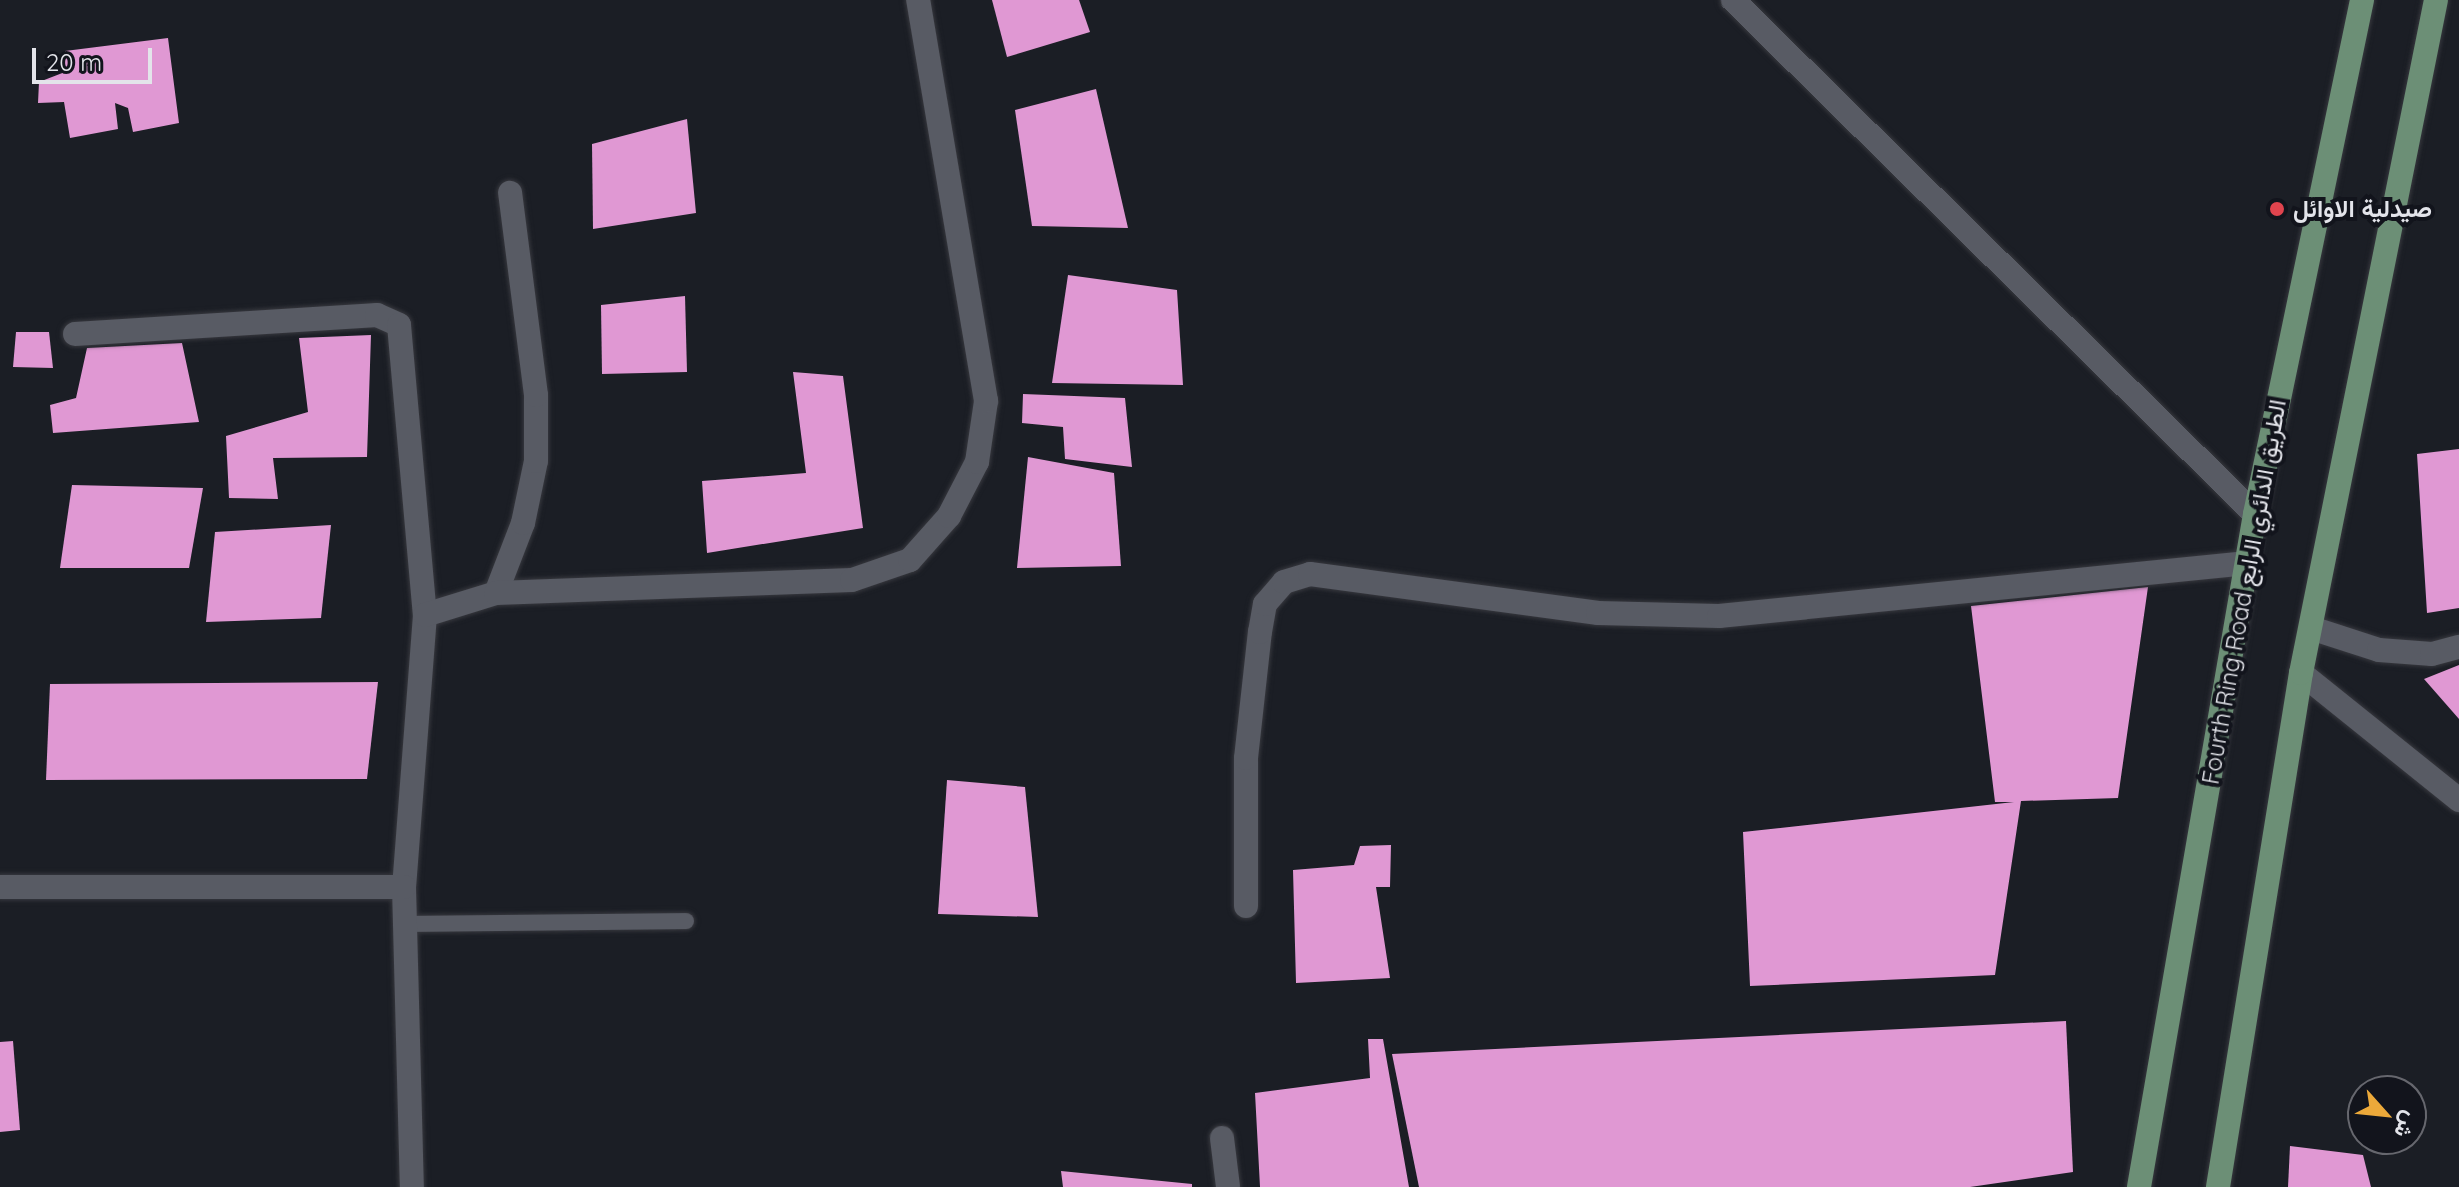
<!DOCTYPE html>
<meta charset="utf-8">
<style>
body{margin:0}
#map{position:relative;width:2459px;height:1187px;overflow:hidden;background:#1b1e25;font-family:Quicksand,Vazirmatn,sans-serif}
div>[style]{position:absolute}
.building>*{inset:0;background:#e098d3}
.roads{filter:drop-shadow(0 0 2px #37383e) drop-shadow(0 0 2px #37383e)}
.lane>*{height:16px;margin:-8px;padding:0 8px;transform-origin:8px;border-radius:8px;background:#585b64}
.street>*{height:24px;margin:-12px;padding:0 12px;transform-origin:12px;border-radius:12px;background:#585b64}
.primary>*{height:24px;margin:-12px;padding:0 12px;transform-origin:12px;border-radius:12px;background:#6c8f76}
.dots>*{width:22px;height:22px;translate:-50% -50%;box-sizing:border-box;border:4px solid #12141c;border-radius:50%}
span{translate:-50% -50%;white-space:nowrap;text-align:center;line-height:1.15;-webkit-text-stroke:8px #12141c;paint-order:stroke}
.poi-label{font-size:24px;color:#e3e4ea;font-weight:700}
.left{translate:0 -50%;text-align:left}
.street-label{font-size:24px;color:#e3e4ea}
.north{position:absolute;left:2347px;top:1075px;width:80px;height:80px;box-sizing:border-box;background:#12141c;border:2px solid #66676e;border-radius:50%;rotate:117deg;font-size:22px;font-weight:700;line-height:32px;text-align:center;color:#e3e4ea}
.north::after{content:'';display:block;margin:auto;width:28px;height:36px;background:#eca93a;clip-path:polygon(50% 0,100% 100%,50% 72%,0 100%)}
.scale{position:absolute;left:32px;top:48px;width:120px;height:36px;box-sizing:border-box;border:4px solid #e3e4ea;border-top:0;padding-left:10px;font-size:24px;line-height:28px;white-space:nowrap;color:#e3e4ea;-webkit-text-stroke:6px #12141c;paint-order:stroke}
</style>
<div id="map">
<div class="building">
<div style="clip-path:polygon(992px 0,1079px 0,1090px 32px,1007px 57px)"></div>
<div style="clip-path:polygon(168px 38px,179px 123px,133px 132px,128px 108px,115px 103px,118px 129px,70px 138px,64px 102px,38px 103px,39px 82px,65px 72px,65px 51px)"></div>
<div style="clip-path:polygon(1096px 89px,1128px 228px,1032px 226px,1015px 110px)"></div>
<div style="clip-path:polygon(687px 119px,696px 213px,593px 229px,592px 144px)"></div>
<div style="clip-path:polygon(1068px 275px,1177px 290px,1183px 385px,1052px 383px)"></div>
<div style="clip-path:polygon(685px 296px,687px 372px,602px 374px,601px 305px)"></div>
<div style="clip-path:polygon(16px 332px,49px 332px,53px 368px,13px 367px)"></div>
<div style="clip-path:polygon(371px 335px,367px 457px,273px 458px,278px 499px,229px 498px,226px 436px,308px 412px,299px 338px)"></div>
<div style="clip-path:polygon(182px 343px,199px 422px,53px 433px,50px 405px,76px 398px,87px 348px)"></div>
<div style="clip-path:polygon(793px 372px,843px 376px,863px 528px,707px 553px,702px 481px,806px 473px)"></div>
<div style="clip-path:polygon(1023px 394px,1125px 398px,1132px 467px,1065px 459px,1063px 427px,1022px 423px)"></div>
<div style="clip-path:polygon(2459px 449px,2459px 608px,2427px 613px,2417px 454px)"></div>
<div style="clip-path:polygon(1028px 457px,1114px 473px,1121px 566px,1017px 568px)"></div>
<div style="clip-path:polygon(72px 485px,203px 488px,189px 568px,60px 568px)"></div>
<div style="clip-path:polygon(331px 525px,321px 618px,206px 622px,215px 532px)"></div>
<div style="clip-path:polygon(2148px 587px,2118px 798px,2021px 801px,1995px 975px,1750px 986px,1743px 832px,2014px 802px,1995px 802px,1971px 606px)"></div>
<div style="clip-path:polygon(2459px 665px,2459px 719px,2424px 679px)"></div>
<div style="clip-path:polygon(378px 682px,367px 779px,46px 780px,50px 684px)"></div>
<div style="clip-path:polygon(947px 780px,1025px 787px,1038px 917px,938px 914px)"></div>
<div style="clip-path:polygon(1391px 845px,1390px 887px,1376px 887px,1390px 978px,1296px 983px,1293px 870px,1354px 865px,1360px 846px)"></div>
<div style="clip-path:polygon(2066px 1021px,2073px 1172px,1970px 1187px,1419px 1187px,1392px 1054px)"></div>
<div style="clip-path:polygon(1368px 1039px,1383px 1039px,1409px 1187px,1260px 1187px,1255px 1093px,1370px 1078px)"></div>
<div style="clip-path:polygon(13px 1041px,20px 1130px,0 1132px,0 1042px)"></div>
<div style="clip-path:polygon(2290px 1146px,2363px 1155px,2371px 1187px,2288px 1187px)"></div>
<div style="clip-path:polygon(1061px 1171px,1192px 1184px,1192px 1187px,1063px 1187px)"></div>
</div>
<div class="roads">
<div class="lane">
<div style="left:411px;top:924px;width:275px;rotate:-0.6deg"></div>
</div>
<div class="street">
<div style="left:1733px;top:0;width:733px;rotate:44.56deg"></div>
<div style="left:75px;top:334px;width:303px;rotate:-3.6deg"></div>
<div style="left:377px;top:315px;width:24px;rotate:24deg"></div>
<div style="left:399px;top:325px;width:291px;rotate:84.9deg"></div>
<div style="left:425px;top:615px;width:273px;rotate:94.4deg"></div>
<div style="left:404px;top:887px;width:300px;rotate:88.5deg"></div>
<div style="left:496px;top:593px;width:75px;rotate:-68.9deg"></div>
<div style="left:523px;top:523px;width:63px;rotate:-78.2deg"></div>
<div style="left:536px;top:461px;width:66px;rotate:-90deg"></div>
<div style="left:536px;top:395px;width:204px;rotate:-97.3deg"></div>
<div style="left:425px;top:615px;width:74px;rotate:-17.2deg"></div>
<div style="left:496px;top:593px;width:356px;rotate:-2.1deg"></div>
<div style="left:852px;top:580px;width:61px;rotate:-19deg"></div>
<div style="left:910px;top:560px;width:59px;rotate:-48.4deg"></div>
<div style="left:949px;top:516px;width:61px;rotate:-62.6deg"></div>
<div style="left:977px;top:462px;width:62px;rotate:-81.6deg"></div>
<div style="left:986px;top:401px;width:407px;rotate:-99.6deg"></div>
<div style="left:2311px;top:628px;width:71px;rotate:17.9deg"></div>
<div style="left:2379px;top:650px;width:53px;rotate:4.3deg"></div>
<div style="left:2432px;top:654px;width:28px;rotate:-15deg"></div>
<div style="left:2301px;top:673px;width:203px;rotate:38.8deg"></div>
<div style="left:0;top:887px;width:404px"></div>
<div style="left:1246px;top:906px;width:148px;rotate:-90deg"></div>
<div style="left:1246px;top:758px;width:127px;rotate:-83.7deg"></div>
<div style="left:1260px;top:632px;width:28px;rotate:-80deg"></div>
<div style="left:1265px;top:604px;width:29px;rotate:-49deg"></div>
<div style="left:1284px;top:582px;width:27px;rotate:-17deg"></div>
<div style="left:1310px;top:574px;width:291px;rotate:7.7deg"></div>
<div style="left:1598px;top:613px;width:121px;rotate:1.4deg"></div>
<div style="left:1719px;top:616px;width:531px;rotate:-5.73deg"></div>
<div style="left:1222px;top:1138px;width:49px;rotate:83deg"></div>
</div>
<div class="primary">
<div style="left:2139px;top:1187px;width:683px;rotate:-80.22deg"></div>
<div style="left:2255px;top:514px;width:525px;rotate:-78.24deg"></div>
<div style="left:2218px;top:1187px;width:521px;rotate:-80.83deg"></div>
<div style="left:2301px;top:673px;width:686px;rotate:-78.66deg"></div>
</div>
</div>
<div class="dots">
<div style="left:2277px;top:209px;background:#e0444e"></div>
</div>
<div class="poi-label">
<span class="left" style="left:2293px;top:209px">صيدلية الاوائل</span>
</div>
<div class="street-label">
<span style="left:2244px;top:592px;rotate:-80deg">Fourth Ring Road الطريق الدائري الرابع</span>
</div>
<div class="north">ش</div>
<div class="scale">20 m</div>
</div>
